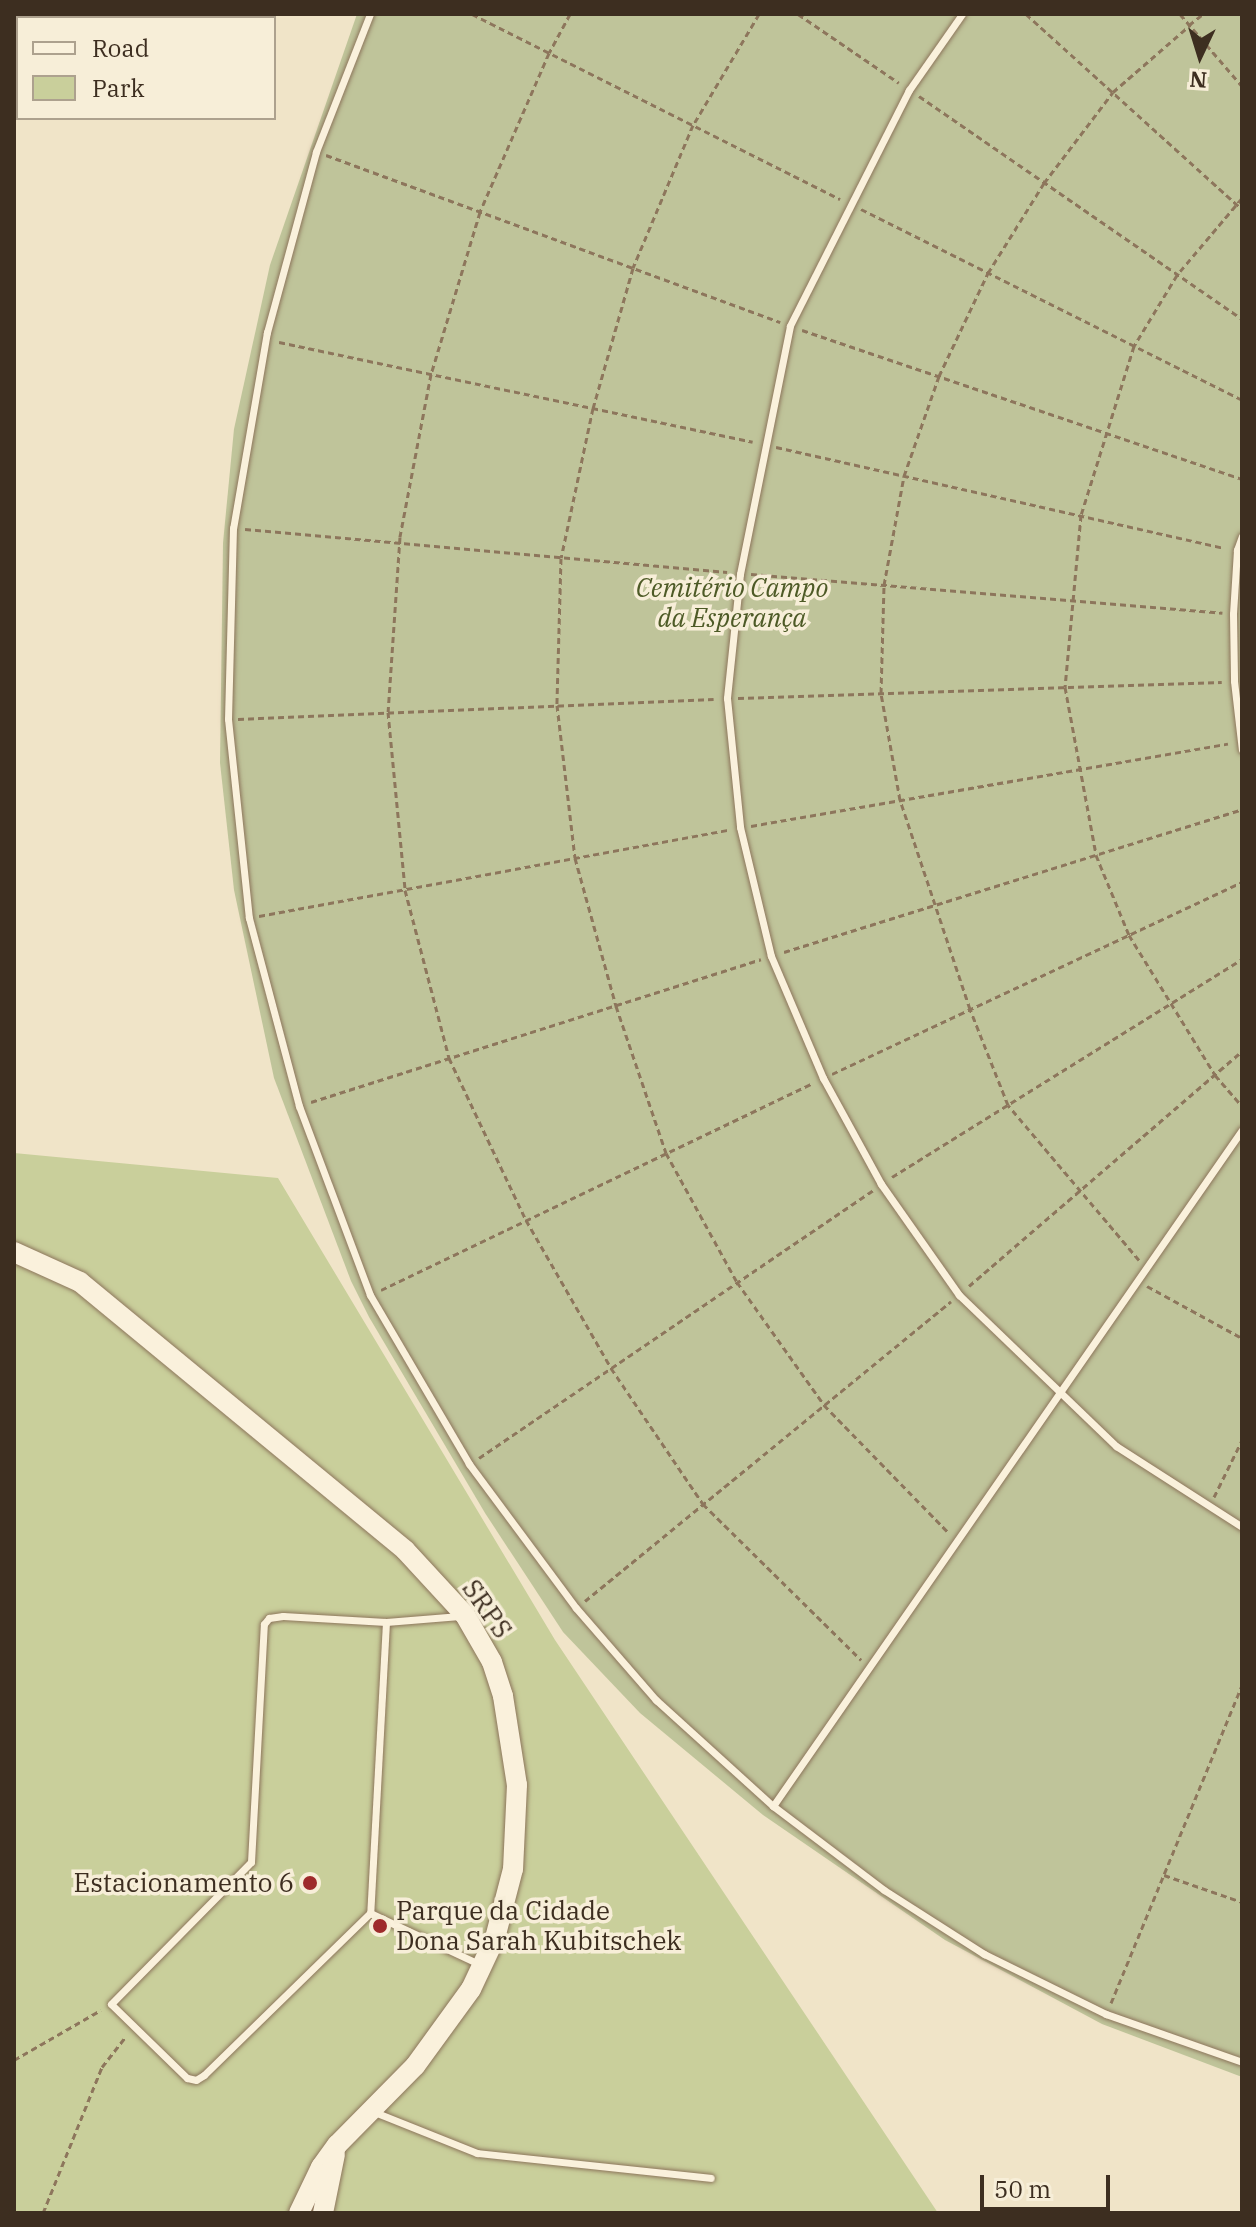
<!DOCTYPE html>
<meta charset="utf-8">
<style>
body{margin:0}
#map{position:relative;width:1256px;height:2227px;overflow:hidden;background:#f0e4c8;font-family:"IBM Plex Serif",serif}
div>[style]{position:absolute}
.green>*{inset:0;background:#c9cf9b}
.cemetery>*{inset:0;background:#bfc49a}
.path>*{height:3px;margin-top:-1.5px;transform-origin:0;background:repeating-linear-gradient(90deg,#8d765c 0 6px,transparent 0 10px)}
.roads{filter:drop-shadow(0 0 2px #8d765c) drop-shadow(0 0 2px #8d765c)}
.lane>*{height:7px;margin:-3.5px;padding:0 3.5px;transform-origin:3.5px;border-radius:3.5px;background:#faf1dc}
.secondary>*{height:20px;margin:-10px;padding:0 10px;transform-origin:10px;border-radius:10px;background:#faf1dc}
.dots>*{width:22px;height:22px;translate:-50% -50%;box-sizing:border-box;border:4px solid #f7eed8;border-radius:50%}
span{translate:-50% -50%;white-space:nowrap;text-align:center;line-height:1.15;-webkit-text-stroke:7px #f7eed8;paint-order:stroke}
.park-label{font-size:26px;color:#4d5a26;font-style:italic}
.street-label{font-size:26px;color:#3d2e20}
.poi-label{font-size:26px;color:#3d2e20}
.right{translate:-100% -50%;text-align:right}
.left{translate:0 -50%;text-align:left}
.frame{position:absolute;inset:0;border:16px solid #3d2e20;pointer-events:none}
.legend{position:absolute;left:16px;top:16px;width:260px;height:104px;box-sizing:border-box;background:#f7eed8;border:2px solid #ada18e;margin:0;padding:10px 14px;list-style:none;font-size:24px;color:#3d2e20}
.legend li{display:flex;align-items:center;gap:16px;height:40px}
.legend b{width:40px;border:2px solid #ada18e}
.north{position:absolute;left:1160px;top:16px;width:80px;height:80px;-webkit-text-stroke:6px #f7eed8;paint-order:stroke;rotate:184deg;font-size:22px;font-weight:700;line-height:32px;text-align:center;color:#3d2e20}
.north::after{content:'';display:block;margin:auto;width:28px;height:36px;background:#3d2e20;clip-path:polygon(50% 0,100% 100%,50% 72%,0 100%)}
.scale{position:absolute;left:980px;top:2175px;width:130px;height:36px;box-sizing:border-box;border:4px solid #3d2e20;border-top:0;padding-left:10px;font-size:24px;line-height:28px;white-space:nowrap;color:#3d2e20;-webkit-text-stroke:6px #f7eed8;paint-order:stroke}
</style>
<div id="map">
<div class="green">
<div style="clip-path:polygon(14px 1153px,278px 1178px,555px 1640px,938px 2213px,14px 2213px)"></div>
</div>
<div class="cemetery">
<div style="clip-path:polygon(357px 14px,1242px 14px,1242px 2077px,1102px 2024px,945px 1940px,763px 1815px,640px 1713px,563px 1632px,485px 1513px,369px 1317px,351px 1281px,274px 1078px,234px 890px,220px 763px,223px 543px,234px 429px,270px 265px)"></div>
</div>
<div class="path">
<div style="left:472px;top:14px;width:412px;rotate:26.7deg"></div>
<div style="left:570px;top:14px;width:44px;rotate:118.3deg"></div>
<div style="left:549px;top:53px;width:173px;rotate:113.5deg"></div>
<div style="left:480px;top:212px;width:169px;rotate:106.8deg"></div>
<div style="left:431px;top:374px;width:166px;rotate:100.8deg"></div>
<div style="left:400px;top:537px;width:175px;rotate:93.9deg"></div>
<div style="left:388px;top:712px;width:179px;rotate:84.5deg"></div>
<div style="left:405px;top:890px;width:174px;rotate:75.3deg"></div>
<div style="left:449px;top:1058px;width:179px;rotate:64.6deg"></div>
<div style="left:526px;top:1220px;width:171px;rotate:60.1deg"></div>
<div style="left:611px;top:1368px;width:164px;rotate:55.9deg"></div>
<div style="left:703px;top:1504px;width:222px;rotate:44.6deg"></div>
<div style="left:759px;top:14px;width:129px;rotate:120.7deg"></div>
<div style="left:693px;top:125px;width:155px;rotate:112.8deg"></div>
<div style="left:633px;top:268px;width:146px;rotate:105.9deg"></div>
<div style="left:593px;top:408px;width:153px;rotate:102deg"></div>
<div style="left:561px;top:558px;width:147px;rotate:91.6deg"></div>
<div style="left:557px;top:705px;width:154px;rotate:83.3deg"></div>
<div style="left:575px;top:858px;width:154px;rotate:74.5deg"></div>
<div style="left:616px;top:1006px;width:155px;rotate:71.2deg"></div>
<div style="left:666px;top:1153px;width:147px;rotate:61.2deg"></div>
<div style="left:737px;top:1282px;width:151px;rotate:54.7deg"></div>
<div style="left:824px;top:1405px;width:179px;rotate:45.7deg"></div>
<div style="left:798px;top:14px;width:122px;rotate:34.3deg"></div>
<div style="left:1026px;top:14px;width:291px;rotate:42.1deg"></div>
<div style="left:1180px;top:14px;width:95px;rotate:49.3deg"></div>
<div style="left:1189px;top:25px;width:18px;rotate:-38deg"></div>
<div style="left:919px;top:96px;width:393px;rotate:34.6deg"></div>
<div style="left:326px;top:155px;width:484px;rotate:20.2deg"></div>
<div style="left:1242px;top:198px;width:101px;rotate:130.2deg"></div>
<div style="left:1177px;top:275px;width:83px;rotate:121.2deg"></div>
<div style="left:1134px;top:346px;width:177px;rotate:107.4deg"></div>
<div style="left:1081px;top:515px;width:173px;rotate:95.3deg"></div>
<div style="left:1065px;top:687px;width:171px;rotate:79.5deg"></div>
<div style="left:1096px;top:855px;width:87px;rotate:67.6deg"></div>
<div style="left:1129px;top:935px;width:164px;rotate:58.4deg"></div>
<div style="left:1215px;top:1075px;width:41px;rotate:48.9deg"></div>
<div style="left:861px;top:209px;width:426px;rotate:26.6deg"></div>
<div style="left:802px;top:330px;width:465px;rotate:18.7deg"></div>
<div style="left:279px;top:342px;width:484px;rotate:11.9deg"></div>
<div style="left:776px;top:447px;width:460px;rotate:12.7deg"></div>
<div style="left:245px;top:529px;width:484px;rotate:5.1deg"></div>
<div style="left:751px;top:574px;width:473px;rotate:4.7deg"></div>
<div style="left:738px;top:698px;width:484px;rotate:-1.9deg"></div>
<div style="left:238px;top:719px;width:476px;rotate:-2.4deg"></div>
<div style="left:751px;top:826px;width:484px;rotate:-9.8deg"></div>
<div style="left:259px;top:916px;width:477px;rotate:-10.4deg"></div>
<div style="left:784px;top:952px;width:480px;rotate:-17.3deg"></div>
<div style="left:832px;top:1074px;width:453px;rotate:-25.1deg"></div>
<div style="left:311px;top:1102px;width:472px;rotate:-17.6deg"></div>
<div style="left:892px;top:1177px;width:412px;rotate:-31.9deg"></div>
<div style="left:1139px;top:1260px;width:203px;rotate:-130.2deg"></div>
<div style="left:1008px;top:1105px;width:103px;rotate:-111.6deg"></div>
<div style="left:970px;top:1009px;width:220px;rotate:-108.5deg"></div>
<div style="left:900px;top:800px;width:109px;rotate:-100.1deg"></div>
<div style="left:881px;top:693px;width:108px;rotate:-88.4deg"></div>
<div style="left:884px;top:585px;width:111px;rotate:-79.6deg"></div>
<div style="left:904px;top:476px;width:106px;rotate:-70.7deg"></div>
<div style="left:939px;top:376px;width:114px;rotate:-64.6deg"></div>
<div style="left:988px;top:273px;width:106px;rotate:-58.1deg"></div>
<div style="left:1044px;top:183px;width:114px;rotate:-52.8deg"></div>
<div style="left:1113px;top:92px;width:102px;rotate:-41deg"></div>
<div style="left:969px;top:1286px;width:360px;rotate:-40.7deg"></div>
<div style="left:1147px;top:1286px;width:108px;rotate:28.7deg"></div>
<div style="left:381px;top:1290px;width:477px;rotate:-25.6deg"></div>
<div style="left:479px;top:1458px;width:477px;rotate:-34.2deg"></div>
<div style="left:1214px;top:1497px;width:64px;rotate:-63.8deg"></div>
<div style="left:585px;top:1601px;width:473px;rotate:-39.3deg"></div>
<div style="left:1164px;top:1875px;width:83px;rotate:19.1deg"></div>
<div style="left:1111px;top:2003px;width:344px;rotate:-67.6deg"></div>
<div style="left:14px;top:2060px;width:100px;rotate:-29.9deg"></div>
<div style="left:43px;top:2213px;width:157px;rotate:-68deg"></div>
<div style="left:102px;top:2067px;width:39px;rotate:-52deg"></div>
</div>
<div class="roads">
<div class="lane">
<div style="left:125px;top:14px;width:5px;rotate:53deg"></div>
<div style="left:370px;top:14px;width:148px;rotate:111.4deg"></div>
<div style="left:316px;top:152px;width:187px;rotate:105.2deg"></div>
<div style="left:267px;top:332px;width:199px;rotate:99.8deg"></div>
<div style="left:233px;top:528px;width:191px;rotate:91.5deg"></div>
<div style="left:228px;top:719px;width:200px;rotate:84deg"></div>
<div style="left:249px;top:918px;width:195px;rotate:75.1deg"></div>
<div style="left:299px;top:1106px;width:202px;rotate:69.4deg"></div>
<div style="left:370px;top:1295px;width:196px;rotate:59.6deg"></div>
<div style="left:469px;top:1464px;width:179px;rotate:53.4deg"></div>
<div style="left:576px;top:1608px;width:122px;rotate:49deg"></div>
<div style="left:656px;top:1700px;width:158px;rotate:42.2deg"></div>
<div style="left:773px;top:1806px;width:139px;rotate:37.1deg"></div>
<div style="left:884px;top:1890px;width:119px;rotate:32.6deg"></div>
<div style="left:984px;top:1954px;width:136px;rotate:26.2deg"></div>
<div style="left:1106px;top:2014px;width:144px;rotate:19.4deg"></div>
<div style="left:962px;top:14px;width:93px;rotate:124.9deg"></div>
<div style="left:909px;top:90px;width:264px;rotate:116.8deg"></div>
<div style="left:790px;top:326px;width:253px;rotate:101.4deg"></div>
<div style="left:740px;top:574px;width:125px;rotate:96deg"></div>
<div style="left:727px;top:698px;width:130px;rotate:84.2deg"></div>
<div style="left:740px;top:827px;width:133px;rotate:76.5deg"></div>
<div style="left:771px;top:956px;width:133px;rotate:66.9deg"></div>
<div style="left:823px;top:1078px;width:121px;rotate:61.3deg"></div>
<div style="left:881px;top:1184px;width:136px;rotate:54.9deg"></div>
<div style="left:959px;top:1295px;width:218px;rotate:43.9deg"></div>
<div style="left:1116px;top:1446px;width:150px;rotate:32.7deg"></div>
<div style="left:135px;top:18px;width:9px;rotate:-27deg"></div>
<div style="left:1242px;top:536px;width:15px;rotate:110deg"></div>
<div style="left:1237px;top:550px;width:64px;rotate:93.6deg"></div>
<div style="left:1233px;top:614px;width:67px;rotate:89.1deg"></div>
<div style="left:1234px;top:681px;width:69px;rotate:83.4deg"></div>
<div style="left:386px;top:1622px;width:291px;rotate:93.1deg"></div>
<div style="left:370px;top:1913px;width:232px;rotate:135.7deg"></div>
<div style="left:204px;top:2075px;width:9px;rotate:148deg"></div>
<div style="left:196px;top:2080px;width:9px;rotate:-167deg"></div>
<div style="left:187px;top:2078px;width:106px;rotate:-135.8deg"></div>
<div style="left:111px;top:2004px;width:199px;rotate:-45.4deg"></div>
<div style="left:251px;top:1862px;width:238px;rotate:-86.9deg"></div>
<div style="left:264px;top:1624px;width:8px;rotate:-50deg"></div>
<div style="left:269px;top:1618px;width:14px;rotate:-8deg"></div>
<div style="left:283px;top:1616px;width:103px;rotate:3.3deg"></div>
<div style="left:386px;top:1622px;width:74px;rotate:-4.6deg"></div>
<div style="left:773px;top:1806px;width:823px;rotate:-55.25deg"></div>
<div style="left:370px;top:1913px;width:123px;rotate:25.1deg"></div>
<div style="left:372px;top:2111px;width:113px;rotate:21.8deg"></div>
<div style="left:477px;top:2153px;width:235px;rotate:6.1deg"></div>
</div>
<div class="secondary">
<div style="left:14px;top:1252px;width:72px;rotate:24.4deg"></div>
<div style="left:80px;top:1282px;width:421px;rotate:39.5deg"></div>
<div style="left:405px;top:1550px;width:88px;rotate:47.3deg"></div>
<div style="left:465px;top:1615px;width:54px;rotate:60.1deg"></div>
<div style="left:492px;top:1662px;width:36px;rotate:72deg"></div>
<div style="left:503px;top:1696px;width:90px;rotate:81.1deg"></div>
<div style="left:517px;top:1785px;width:84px;rotate:92.7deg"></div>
<div style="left:513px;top:1869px;width:71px;rotate:104.6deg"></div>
<div style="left:495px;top:1938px;width:56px;rotate:115.2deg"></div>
<div style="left:471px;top:1989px;width:95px;rotate:126deg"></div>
<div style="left:415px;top:2066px;width:111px;rotate:134.6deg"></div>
<div style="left:337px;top:2145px;width:27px;rotate:126deg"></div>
<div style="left:321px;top:2167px;width:51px;rotate:115.6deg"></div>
<div style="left:323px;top:2213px;width:60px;rotate:-78.5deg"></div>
</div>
</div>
<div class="dots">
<div style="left:310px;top:1883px;background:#9e2a2b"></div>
<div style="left:380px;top:1926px;background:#9e2a2b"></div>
</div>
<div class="park-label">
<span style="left:732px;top:603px">Cemitério Campo<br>da Esperança</span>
</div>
<div class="street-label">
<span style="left:487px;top:1609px;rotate:55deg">SRPS</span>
</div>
<div class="poi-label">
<span class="right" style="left:294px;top:1883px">Estacionamento 6</span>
<span class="left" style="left:396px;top:1926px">Parque da Cidade<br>Dona Sarah Kubitschek</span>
</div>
<div class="frame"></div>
<ul class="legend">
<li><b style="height:10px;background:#faf1dc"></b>Road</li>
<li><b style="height:22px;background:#c9cf9b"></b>Park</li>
</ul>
<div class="north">N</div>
<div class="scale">50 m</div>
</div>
